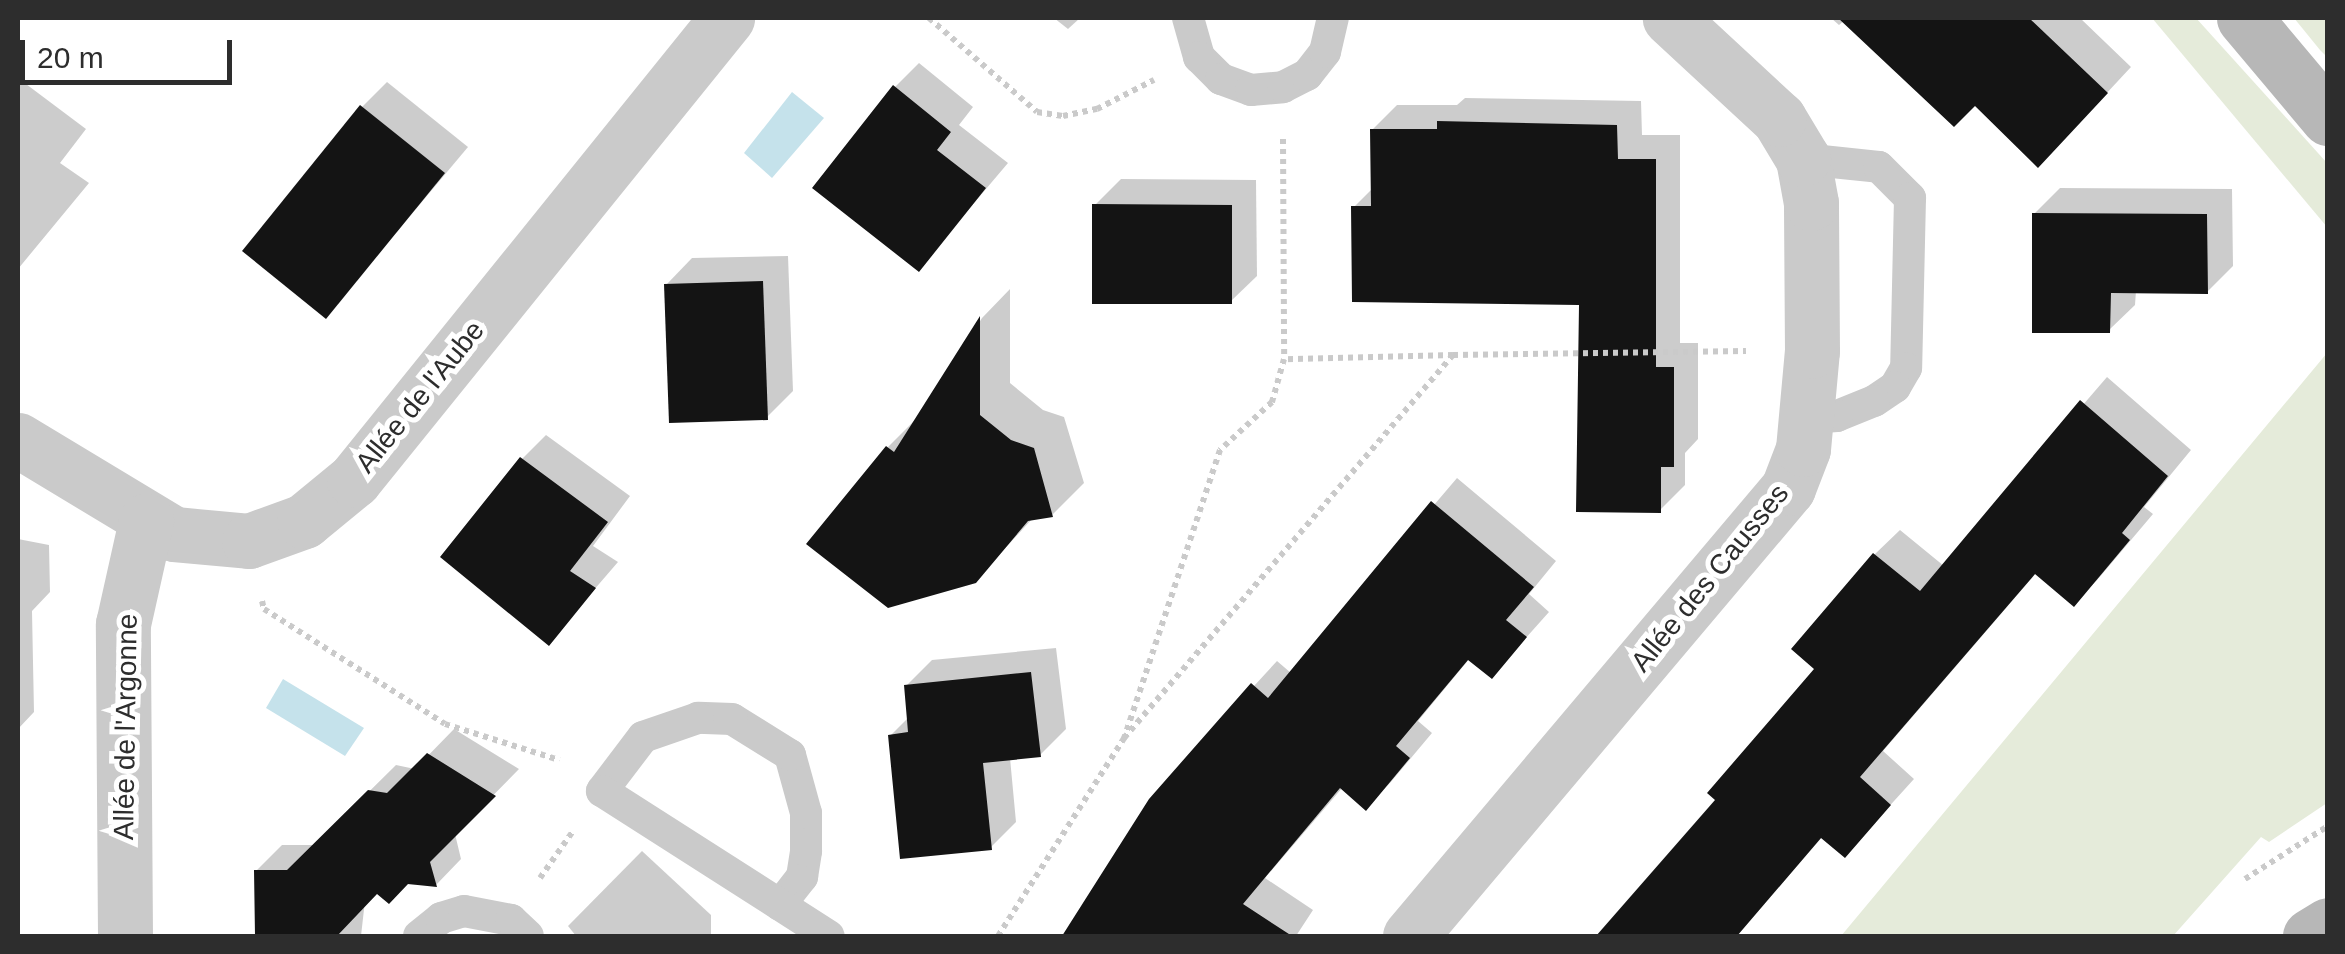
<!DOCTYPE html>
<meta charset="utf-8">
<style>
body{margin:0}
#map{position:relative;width:2345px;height:954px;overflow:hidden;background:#fff;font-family:Helvetica,sans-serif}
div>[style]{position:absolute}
.green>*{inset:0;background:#e5ebda}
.water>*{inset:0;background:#c5e2eb}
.shadow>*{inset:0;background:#0003}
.building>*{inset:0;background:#141414}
.path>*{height:6px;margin-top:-3px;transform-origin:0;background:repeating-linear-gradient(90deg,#cacaca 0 5px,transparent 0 10px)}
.lane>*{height:32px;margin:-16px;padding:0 16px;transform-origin:16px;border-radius:16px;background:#cacaca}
.street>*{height:55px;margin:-27.5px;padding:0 27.5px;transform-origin:27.5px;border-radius:27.5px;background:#cacaca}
.secondary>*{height:55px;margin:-27.5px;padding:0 27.5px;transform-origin:27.5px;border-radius:27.5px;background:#b7b7b7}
span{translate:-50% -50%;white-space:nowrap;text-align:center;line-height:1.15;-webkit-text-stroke:10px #fff;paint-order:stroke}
.street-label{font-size:28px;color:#2d2d2d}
.frame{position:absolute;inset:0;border:20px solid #2d2d2d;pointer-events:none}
.scale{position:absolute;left:20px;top:40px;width:212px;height:45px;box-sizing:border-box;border:5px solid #2d2d2d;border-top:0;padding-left:12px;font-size:30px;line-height:35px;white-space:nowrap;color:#2d2d2d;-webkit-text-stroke:8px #fff;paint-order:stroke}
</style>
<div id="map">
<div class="green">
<div style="clip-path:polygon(2152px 18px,2196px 18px,2327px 163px,2327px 227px)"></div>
<div style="clip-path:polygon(2294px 18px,2327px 18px,2327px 57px,2320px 50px)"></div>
<div style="clip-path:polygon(2327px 353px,2327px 803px,2269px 842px,2261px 837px,2173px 936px,1841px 936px)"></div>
</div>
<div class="water">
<div style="clip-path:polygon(792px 92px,824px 118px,772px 178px,744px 153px)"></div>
<div style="clip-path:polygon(283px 679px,364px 728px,345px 756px,266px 708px)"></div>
</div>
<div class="shadow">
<div style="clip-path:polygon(1054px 18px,1080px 18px,1068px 29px)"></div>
<div style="clip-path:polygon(1831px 18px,2080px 18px,2131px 67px,2063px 140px,1975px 103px,1845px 20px,1839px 25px)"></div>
<div style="clip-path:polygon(919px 63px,973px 107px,959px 125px,1008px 163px,919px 268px,895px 87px)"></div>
<div style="clip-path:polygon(18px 78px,86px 129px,60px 163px,89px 183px,18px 269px)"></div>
<div style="clip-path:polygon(387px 82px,468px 147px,326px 316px,362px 107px)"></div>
<div style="clip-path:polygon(1465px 98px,1641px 101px,1642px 135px,1680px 135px,1680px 343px,1698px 343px,1698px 439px,1685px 453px,1685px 485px,1660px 510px,1581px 302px,1354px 207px,1373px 188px,1372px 130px,1397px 105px,1457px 105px)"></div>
<div style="clip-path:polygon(1121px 179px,1256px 180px,1257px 276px,1231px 301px,1095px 205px)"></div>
<div style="clip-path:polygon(2060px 188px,2232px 189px,2233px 266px,2207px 292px,2136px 291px,2135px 305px,2109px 330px,2034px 214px)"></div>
<div style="clip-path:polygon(788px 256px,793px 391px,767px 417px,666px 285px,692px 258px)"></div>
<div style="clip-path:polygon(1010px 289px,1010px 383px,1043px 410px,1064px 417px,1084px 483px,1052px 515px,1033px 518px,975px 581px,888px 447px,921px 414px,982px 318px)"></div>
<div style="clip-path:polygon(2107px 377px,2191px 450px,2144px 507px,2153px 514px,2098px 579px,2074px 603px,2037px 572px,1883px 751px,1914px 779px,1845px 855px,1823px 836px,1737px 936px,1600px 936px,1719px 800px,1818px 668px,1795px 649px,1875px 554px,1900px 530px,1944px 566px)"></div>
<div style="clip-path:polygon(546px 435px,630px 496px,593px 546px,618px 562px,549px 642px,522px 459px)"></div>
<div style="clip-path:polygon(1457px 478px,1556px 561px,1529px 594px,1549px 612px,1492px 676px,1470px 658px,1418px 721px,1432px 733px,1390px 783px,1365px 808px,1343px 787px,1265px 878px,1313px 910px,1296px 936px,1100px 936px,1075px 921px,1158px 790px,1277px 661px,1291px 673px)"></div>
<div style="clip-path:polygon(18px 539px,49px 545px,50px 592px,32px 611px,34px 712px,18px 729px)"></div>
<div style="clip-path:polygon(1056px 648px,1066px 729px,1040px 755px,1010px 758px,1016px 822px,991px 847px,890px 736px,909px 717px,906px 686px,932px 660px)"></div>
<div style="clip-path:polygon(454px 729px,519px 769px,455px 834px,461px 859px,436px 885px,367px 883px,361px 936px,257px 936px,256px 871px,282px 845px,315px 845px,396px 765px,415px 769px)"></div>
<div style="clip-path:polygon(642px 851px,711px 915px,711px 936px,576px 936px,568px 926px)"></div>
</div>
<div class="building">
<div style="clip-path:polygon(1838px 18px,2029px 18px,2108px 93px,2038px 168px,1975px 106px,1954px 127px)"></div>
<div style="clip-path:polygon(893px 85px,951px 132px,937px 150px,986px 188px,919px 272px,812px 188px)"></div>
<div style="clip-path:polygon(360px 105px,445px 173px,326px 319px,242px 251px)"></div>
<div style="clip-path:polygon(1437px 121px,1617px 125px,1618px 159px,1656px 159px,1656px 367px,1674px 367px,1674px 467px,1661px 467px,1661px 513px,1576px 512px,1579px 305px,1352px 302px,1351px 206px,1371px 206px,1370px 129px,1437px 129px)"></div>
<div style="clip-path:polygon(1092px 204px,1232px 205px,1232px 304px,1092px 304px)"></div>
<div style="clip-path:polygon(2032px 213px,2207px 214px,2208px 294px,2111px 293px,2110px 333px,2032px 333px)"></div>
<div style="clip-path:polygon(763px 281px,768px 420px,669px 423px,664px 284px)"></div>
<div style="clip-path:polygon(980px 316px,980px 415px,1011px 440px,1034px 448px,1053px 517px,1028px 521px,976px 583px,888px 608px,806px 544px,886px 446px,894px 452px)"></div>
<div style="clip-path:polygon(2080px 400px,2168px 476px,2122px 533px,2130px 540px,2074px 607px,2035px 574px,1860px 777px,1891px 805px,1845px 858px,1821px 838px,1737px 936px,1596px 936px,1715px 800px,1707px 793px,1814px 669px,1791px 649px,1873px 553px,1920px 591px)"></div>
<div style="clip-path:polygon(520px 457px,608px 522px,570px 571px,596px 588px,549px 646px,440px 557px)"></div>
<div style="clip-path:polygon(1431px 501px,1534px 587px,1506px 620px,1527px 637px,1492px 679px,1468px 660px,1396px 746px,1410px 758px,1366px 811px,1340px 788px,1243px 904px,1292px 936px,1062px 936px,1149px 799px,1251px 683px,1268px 698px)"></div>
<div style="clip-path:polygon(1031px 672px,1041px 757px,983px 763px,992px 850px,900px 859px,888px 735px,908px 732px,904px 685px)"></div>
<div style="clip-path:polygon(427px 753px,496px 796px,430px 862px,437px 887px,408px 884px,389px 904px,377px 894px,337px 936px,255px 936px,254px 870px,287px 870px,368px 790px,387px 793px)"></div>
</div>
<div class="path">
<div style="left:929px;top:18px;width:143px;rotate:41deg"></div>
<div style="left:1037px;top:112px;width:26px;rotate:9deg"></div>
<div style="left:1063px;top:116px;width:35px;rotate:-12deg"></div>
<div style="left:1097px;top:109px;width:64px;rotate:-27deg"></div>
<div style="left:1283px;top:139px;width:220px;rotate:89.7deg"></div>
<div style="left:1453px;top:355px;width:293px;rotate:-0.8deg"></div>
<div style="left:262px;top:601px;width:8px;rotate:76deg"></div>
<div style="left:264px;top:609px;width:214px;rotate:32.4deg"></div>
<div style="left:445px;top:724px;width:120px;rotate:17.5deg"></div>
<div style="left:540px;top:878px;width:57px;rotate:-54.9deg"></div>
<div style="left:2245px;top:879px;width:98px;rotate:-32.6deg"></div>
<div style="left:998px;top:936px;width:235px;rotate:-57.5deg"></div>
<div style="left:1124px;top:738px;width:505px;rotate:-49.34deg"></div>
<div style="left:1453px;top:355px;width:169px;rotate:178.6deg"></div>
<div style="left:1284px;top:359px;width:45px;rotate:105.6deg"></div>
<div style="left:1272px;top:402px;width:71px;rotate:137.3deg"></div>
<div style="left:1220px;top:450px;width:304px;rotate:108.4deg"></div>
</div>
<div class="lane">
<div style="left:1188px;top:18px;width:41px;rotate:74.2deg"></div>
<div style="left:1199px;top:57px;width:31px;rotate:45deg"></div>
<div style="left:1221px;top:79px;width:32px;rotate:20deg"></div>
<div style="left:1251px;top:90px;width:32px;rotate:-5deg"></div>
<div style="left:1283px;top:87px;width:27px;rotate:-27deg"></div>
<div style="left:1307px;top:75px;width:29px;rotate:-52deg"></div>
<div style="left:1325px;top:52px;width:35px;rotate:-77deg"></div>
<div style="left:1803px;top:159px;width:76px;rotate:6deg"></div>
<div style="left:1879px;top:167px;width:44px;rotate:45deg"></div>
<div style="left:1910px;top:198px;width:170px;rotate:91.3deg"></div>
<div style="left:1906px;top:368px;width:22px;rotate:120deg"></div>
<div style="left:1895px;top:387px;width:25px;rotate:146deg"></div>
<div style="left:1874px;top:401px;width:40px;rotate:158deg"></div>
<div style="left:1837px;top:416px;width:28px;rotate:176deg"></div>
<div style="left:780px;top:905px;width:36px;rotate:-52deg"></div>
<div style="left:802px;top:877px;width:26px;rotate:-81deg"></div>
<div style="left:806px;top:851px;width:38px;rotate:-90deg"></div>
<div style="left:806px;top:813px;width:60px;rotate:-105.4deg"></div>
<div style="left:790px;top:755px;width:68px;rotate:-148.2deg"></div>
<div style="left:732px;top:719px;width:34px;rotate:-178deg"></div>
<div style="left:698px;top:718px;width:58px;rotate:160.9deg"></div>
<div style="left:643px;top:737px;width:68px;rotate:127.2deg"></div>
<div style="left:602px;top:791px;width:269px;rotate:32.6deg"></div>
<div style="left:419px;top:936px;width:28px;rotate:-39deg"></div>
<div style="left:441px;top:918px;width:24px;rotate:-17deg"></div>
<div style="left:464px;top:911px;width:48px;rotate:10.8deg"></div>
<div style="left:511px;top:920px;width:23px;rotate:43deg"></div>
</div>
<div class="street">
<div style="left:18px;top:440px;width:182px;rotate:31.1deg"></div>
<div style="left:174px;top:534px;width:75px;rotate:5.3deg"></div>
<div style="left:249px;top:541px;width:59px;rotate:-20deg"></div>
<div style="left:304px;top:521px;width:65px;rotate:-39.4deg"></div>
<div style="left:354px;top:480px;width:594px;rotate:-51.08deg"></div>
<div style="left:125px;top:936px;width:312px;rotate:-90.4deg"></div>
<div style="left:123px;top:624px;width:106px;rotate:-77.4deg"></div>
<div style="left:1410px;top:936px;width:586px;rotate:-49.84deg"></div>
<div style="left:1788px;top:488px;width:42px;rotate:-69deg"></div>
<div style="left:1803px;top:449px;width:98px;rotate:-84.8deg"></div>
<div style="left:1812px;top:351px;width:148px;rotate:-90.4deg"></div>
<div style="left:1811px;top:203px;width:45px;rotate:-100.3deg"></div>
<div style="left:1803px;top:159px;width:47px;rotate:-121deg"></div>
<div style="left:1779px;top:119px;width:149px;rotate:-137.2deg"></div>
</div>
<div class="secondary">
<div style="left:2244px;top:18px;width:131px;rotate:50deg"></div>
<div style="left:2310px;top:936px;width:21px;rotate:-31deg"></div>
</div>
<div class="street-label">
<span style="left:420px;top:397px;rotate:-51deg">Allée de l'Aube</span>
<span style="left:1710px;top:578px;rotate:-51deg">Allée des Causses</span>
<span style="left:126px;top:727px;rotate:-89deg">Allée de l'Argonne</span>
</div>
<div class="frame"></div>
<div class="scale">20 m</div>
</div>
